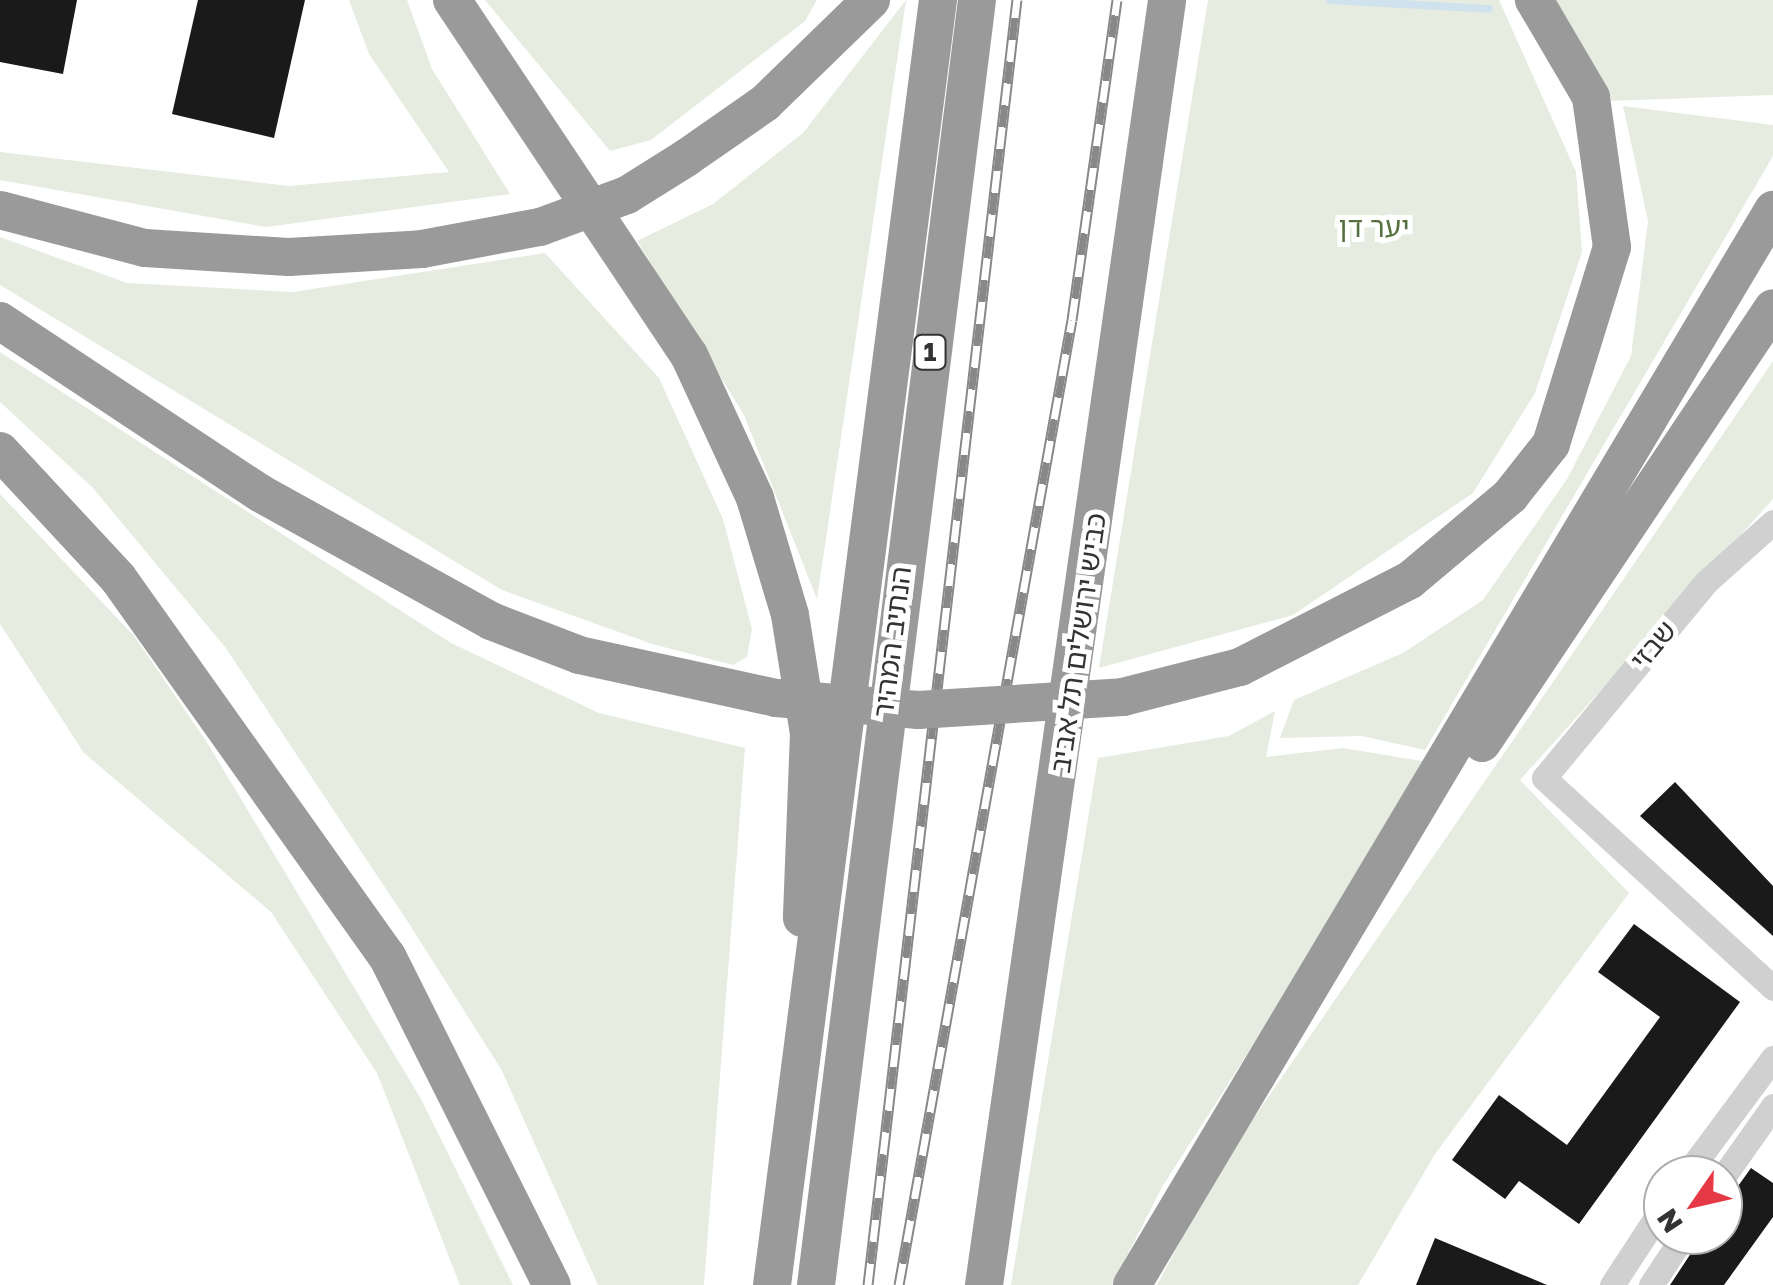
<!DOCTYPE html>
<meta charset="utf-8">
<style>
body{margin:0}
#map{position:relative;width:1773px;height:1285px;overflow:hidden;background:#fff;font-family:"Golos Text","Noto Sans Hebrew",sans-serif}
div>[style]{position:absolute}
.green>*{inset:0;background:#e6ecdf}
.stream>*{height:8px;margin:-4px;padding:0 4px;transform-origin:4px;border-radius:4px;background:#cfe2ee}
.building>*{inset:0;background:#1a1a1a}
.minor>*{height:25px;margin:-12.5px;padding:0 12.5px;transform-origin:12.5px;border-radius:12.5px;background:#d0d0d0}
.highway>*{height:38px;margin:-19px;padding:0 19px;transform-origin:19px;border-radius:19px;background:#9a9a9a}
.rail>*{height:11px;margin-top:-5.5px;transform-origin:0;background:repeating-linear-gradient(90deg,#fff 0 22px,#888 0 44px);box-sizing:border-box;border-block:2px solid #888}
.highway-bridge>*{height:38px;margin:-19px;padding:0 19px;transform-origin:19px;border-radius:19px;background:#9a9a9a}
span{translate:-50% -50%;white-space:nowrap;text-align:center;line-height:1.15;-webkit-text-stroke:10px #fff;paint-order:stroke}
.shield-label span{padding:2px 8px;background:#fff;border:2px solid;border-radius:8px;-webkit-text-stroke-width:0}
.shield-label{font-size:25px;color:#333;font-weight:700}
.park-label{font-size:28px;color:#56703f}
.street-label{font-size:28px;color:#333}
.north{position:absolute;left:1643px;top:1155px;width:100px;height:100px;box-sizing:border-box;background:#fff;border:2px solid #adadad;border-radius:50%;rotate:236deg;font-size:28px;font-weight:700;line-height:40px;text-align:center;color:#333}
.north::after{content:'';display:block;margin:auto;width:35px;height:45px;background:#e63946;clip-path:polygon(50% 0,100% 100%,50% 72%,0 100%)}
</style>
<div id="map">
<div class="green">
<div style="clip-path:polygon(349px 0,407px 0,432px 69px,510px 194px,266px 227px,0 180px,0 152px,289px 186px,449px 172px,369px 54px)"></div>
<div style="clip-path:polygon(485px 0,817px 0,805px 21px,651px 140px,610px 151px)"></div>
<div style="clip-path:polygon(906px 0,817px 599px,744px 415px,637px 241px,713px 204px,803px 133px)"></div>
<div style="clip-path:polygon(1208px 0,1499px 0,1576px 172px,1582px 252px,1535px 393px,1473px 493px,1293px 615px,1099px 668px)"></div>
<div style="clip-path:polygon(1551px 0,1773px 0,1773px 95px,1607px 101px)"></div>
<div style="clip-path:polygon(1623px 106px,1773px 125px,1773px 156px,1425px 750px,1362px 736px,1280px 738px,1294px 700px,1403px 653px,1483px 600px,1567px 479px,1631px 356px,1648px 221px)"></div>
<div style="clip-path:polygon(0 237px,127px 283px,293px 292px,545px 253px,659px 378px,723px 519px,752px 629px,747px 657px,733px 665px,652px 644px,502px 590px,0 285px)"></div>
<div style="clip-path:polygon(0 352px,451px 643px,599px 713px,745px 748px,704px 1285px,598px 1285px,501px 1069px,408px 922px,225px 647px,93px 488px,0 402px)"></div>
<div style="clip-path:polygon(1773px 361px,1773px 499px,1520px 780px,1629px 893px,1435px 1154px,1358px 1285px,1157px 1285px,1221px 1166px)"></div>
<div style="clip-path:polygon(0 494px,135px 637px,208px 744px,421px 1099px,513px 1285px,460px 1285px,377px 1073px,271px 912px,84px 753px,0 624px)"></div>
<div style="clip-path:polygon(1275px 711px,1266px 757px,1343px 748px,1434px 763px,1162px 1187px,1112px 1285px,1011px 1285px,1098px 758px,1229px 736px)"></div>
</div>
<div class="stream">
<div style="left:1330px;top:0;width:159px;rotate:3.2deg"></div>
</div>
<div class="building">
<div style="clip-path:polygon(0 0,77px 0,63px 74px,0 62px)"></div>
<div style="clip-path:polygon(198px 0,305px 0,274px 138px,172px 114px)"></div>
<div style="clip-path:polygon(1675px 782px,1773px 886px,1773px 936px,1640px 816px)"></div>
<div style="clip-path:polygon(1634px 924px,1740px 1002px,1579px 1224px,1519px 1181px,1505px 1199px,1452px 1160px,1499px 1095px,1567px 1145px,1660px 1017px,1598px 972px)"></div>
<div style="clip-path:polygon(1751px 1168px,1773px 1183px,1773px 1217px,1724px 1285px,1670px 1285px,1703px 1235px,1723px 1235px,1723px 1207px)"></div>
<div style="clip-path:polygon(1435px 1238px,1547px 1285px,1416px 1285px)"></div>
</div>
<div class="minor">
<div style="left:1773px;top:522px;width:90px;rotate:138.2deg"></div>
<div style="left:1706px;top:582px;width:254px;rotate:129.6deg"></div>
<div style="left:1544px;top:778px;width:311px;rotate:42.5deg"></div>
<div style="left:1686px;top:1175px;width:146px;rotate:-53.4deg"></div>
<div style="left:1723px;top:1177px;width:87px;rotate:-54.8deg"></div>
<div style="left:1612px;top:1285px;width:93px;rotate:-56.8deg"></div>
<div style="left:1651px;top:1285px;width:60px;rotate:-56.6deg"></div>
</div>
<div class="highway">
<div style="left:0;top:210px;width:150px;rotate:14.7deg"></div>
<div style="left:145px;top:248px;width:144px;rotate:3.6deg"></div>
<div style="left:289px;top:257px;width:133px;rotate:-3.4deg"></div>
<div style="left:422px;top:249px;width:120px;rotate:-10.6deg"></div>
<div style="left:540px;top:227px;width:93px;rotate:-20.2deg"></div>
<div style="left:627px;top:195px;width:70px;rotate:-32.1deg"></div>
<div style="left:686px;top:158px;width:96px;rotate:-34.8deg"></div>
<div style="left:765px;top:103px;width:148px;rotate:-44.2deg"></div>
<div style="left:0;top:321px;width:312px;rotate:33.5deg"></div>
<div style="left:260px;top:493px;width:264px;rotate:29deg"></div>
<div style="left:491px;top:621px;width:94px;rotate:21.1deg"></div>
<div style="left:0;top:451px;width:173px;rotate:47.1deg"></div>
<div style="left:118px;top:578px;width:464px;rotate:54.6deg"></div>
<div style="left:387px;top:956px;width:368px;rotate:63.4deg"></div>
<div style="left:755px;top:498px;width:122px;rotate:73.3deg"></div>
<div style="left:790px;top:615px;width:120px;rotate:80.9deg"></div>
<div style="left:809px;top:733px;width:185px;rotate:92.2deg"></div>
<div style="left:1240px;top:667px;width:191px;rotate:-27.1deg"></div>
<div style="left:1410px;top:580px;width:131px;rotate:-40deg"></div>
<div style="left:1510px;top:496px;width:66px;rotate:-51.7deg"></div>
<div style="left:1551px;top:444px;width:206px;rotate:-72.8deg"></div>
<div style="left:1612px;top:247px;width:151px;rotate:-98deg"></div>
<div style="left:1591px;top:97px;width:113px;rotate:-120.4deg"></div>
<div style="left:1482px;top:743px;width:523px;rotate:-56.22deg"></div>
<div style="left:772px;top:1285px;width:1296px;rotate:-82.64deg"></div>
<div style="left:816px;top:1285px;width:1295px;rotate:-82.86deg"></div>
<div style="left:984px;top:1285px;width:1298px;rotate:-81.89deg"></div>
<div style="left:1132px;top:1285px;width:1252px;rotate:-59.19deg"></div>
</div>
<div class="rail">
<div style="left:868px;top:1285px;width:1294px;rotate:-83.39deg"></div>
<div style="left:899px;top:1285px;width:980px;rotate:-79.84deg"></div>
<div style="left:1072px;top:320px;width:323px;rotate:-82deg"></div>
</div>
<div class="highway-bridge">
<div style="left:452px;top:0;width:427px;rotate:56.3deg"></div>
<div style="left:689px;top:355px;width:157px;rotate:65.2deg"></div>
<div style="left:579px;top:655px;width:202px;rotate:12.3deg"></div>
<div style="left:776px;top:698px;width:143px;rotate:4.8deg"></div>
<div style="left:918px;top:710px;width:205px;rotate:-3.6deg"></div>
<div style="left:1123px;top:697px;width:121px;rotate:-14.4deg"></div>
</div>
<div class="shield-label">
<span style="left:930px;top:352px">1</span>
</div>
<div class="park-label">
<span style="left:1374px;top:227px">יער דן</span>
</div>
<div class="street-label">
<span style="left:892px;top:642px;rotate:-83deg">הנתיב המהיר</span>
<span style="left:1078px;top:643px;rotate:-82deg">כביש ירושלים תל אביב</span>
<span style="left:1653px;top:645px;rotate:-50deg">שבזי</span>
</div>
<div class="north">N</div>
</div>
